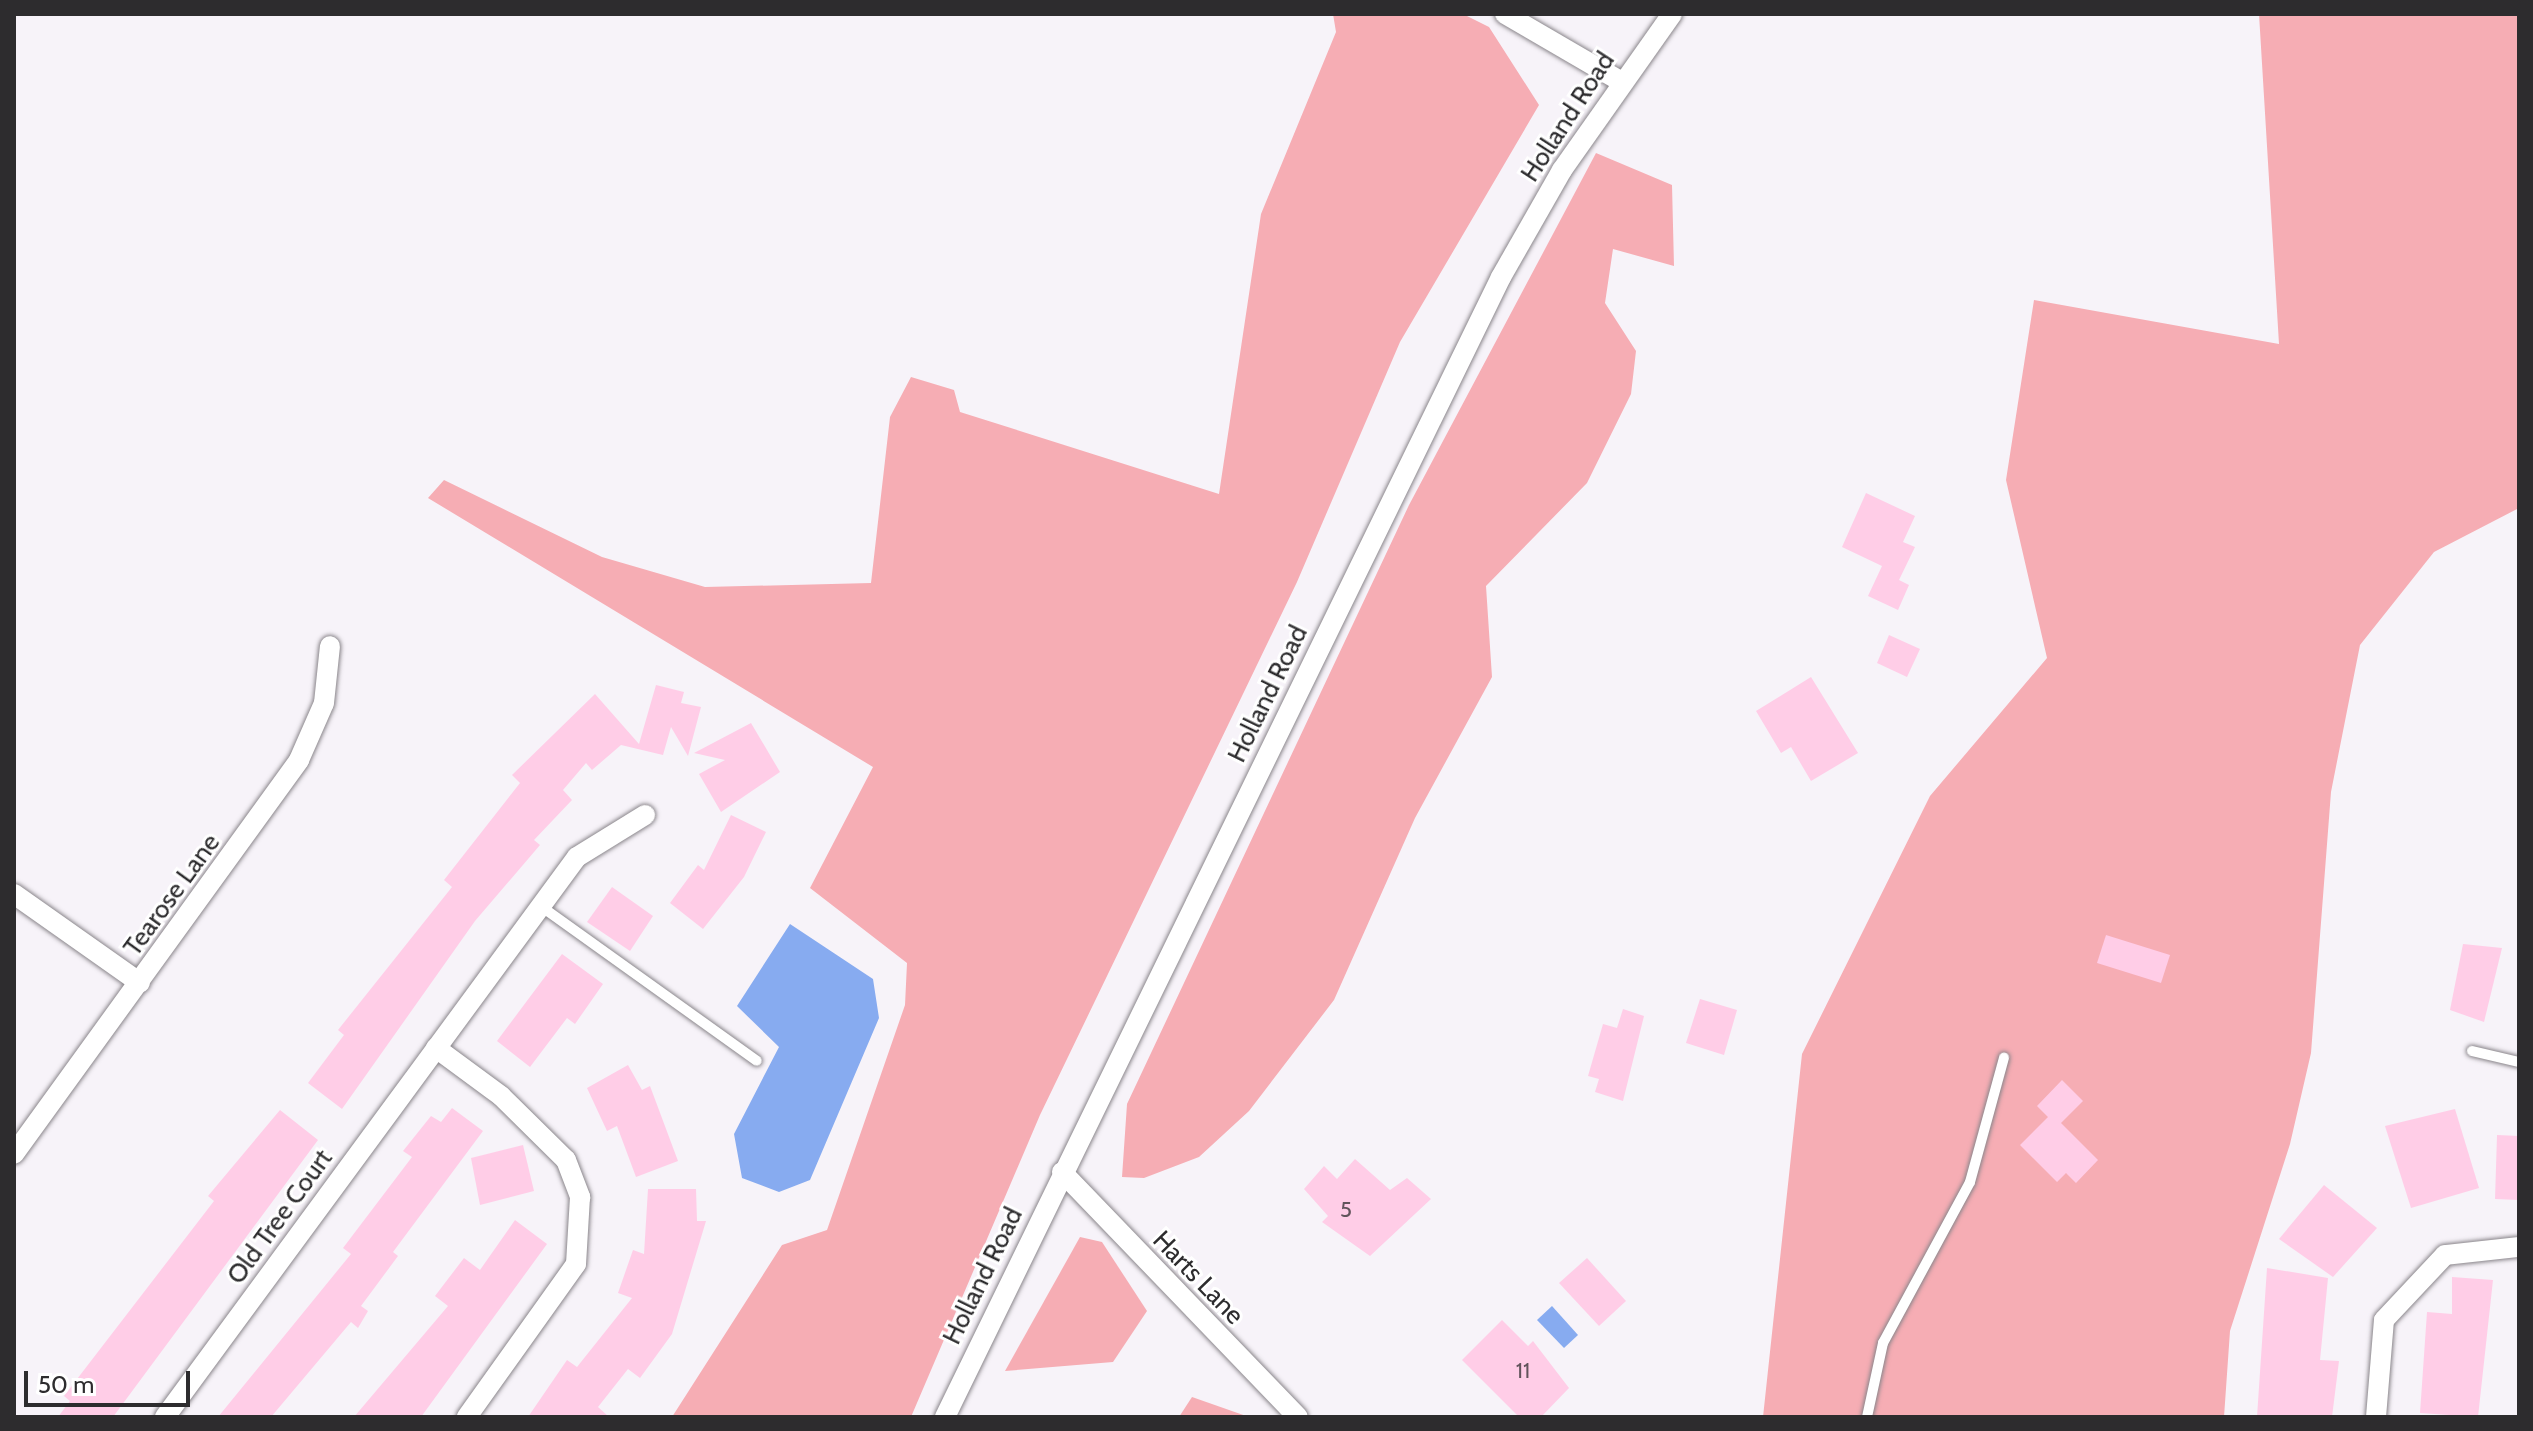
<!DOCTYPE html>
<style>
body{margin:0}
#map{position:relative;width:2533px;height:1431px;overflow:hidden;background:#f7f3f9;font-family:Cabin,sans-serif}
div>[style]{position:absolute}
.forest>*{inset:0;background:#f6adb4}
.water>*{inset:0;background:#87abf0}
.building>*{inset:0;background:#ffcde7}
.roads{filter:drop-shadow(0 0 2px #8a868b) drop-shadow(0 0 2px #8a868b)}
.lane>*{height:10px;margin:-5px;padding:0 5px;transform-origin:5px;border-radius:5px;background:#fff}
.street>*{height:20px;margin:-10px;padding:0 10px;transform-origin:10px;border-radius:10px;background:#fff}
span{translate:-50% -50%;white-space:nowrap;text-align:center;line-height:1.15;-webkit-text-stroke:6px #fff;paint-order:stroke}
.number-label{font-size:22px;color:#62545c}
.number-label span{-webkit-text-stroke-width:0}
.street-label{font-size:26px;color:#2d2c2e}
.frame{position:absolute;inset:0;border:16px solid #2d2c2e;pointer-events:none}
.scale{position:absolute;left:24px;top:1371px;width:166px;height:36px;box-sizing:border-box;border:4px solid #2d2c2e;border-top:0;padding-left:10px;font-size:24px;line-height:28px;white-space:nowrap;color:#2d2c2e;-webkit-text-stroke:6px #fff;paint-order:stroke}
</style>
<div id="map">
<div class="forest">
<div style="clip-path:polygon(1333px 14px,1463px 14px,1489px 27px,1539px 105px,1400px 342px,1297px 582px,1040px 1115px,911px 1417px,672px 1417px,782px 1245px,827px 1230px,905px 1005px,907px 963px,810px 888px,873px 767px,428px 498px,444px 480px,602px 557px,705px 587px,871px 583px,890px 417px,911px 377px,954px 390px,960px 412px,1219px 494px,1261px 214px,1336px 32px)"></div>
<div style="clip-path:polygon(2259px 14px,2519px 14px,2519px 508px,2434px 552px,2360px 645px,2331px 792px,2311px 1053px,2290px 1144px,2230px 1331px,2224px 1417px,1763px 1417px,1802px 1054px,1930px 796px,2047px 658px,2006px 480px,2034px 300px,2279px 344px)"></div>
<div style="clip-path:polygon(1596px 153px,1672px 185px,1674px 266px,1613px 249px,1605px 303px,1636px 351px,1631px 394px,1587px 483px,1486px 586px,1492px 677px,1415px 818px,1334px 1000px,1249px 1111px,1199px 1157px,1144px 1178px,1122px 1177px,1127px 1104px,1409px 505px)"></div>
<div style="clip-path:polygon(1080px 1237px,1102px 1242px,1147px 1311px,1113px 1362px,1005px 1371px)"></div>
<div style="clip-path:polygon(1192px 1397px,1249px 1417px,1179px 1417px)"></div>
</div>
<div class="water">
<div style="clip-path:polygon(790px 924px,873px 979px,879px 1018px,810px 1180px,779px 1192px,742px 1178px,734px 1134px,779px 1047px,737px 1006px)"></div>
<div style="clip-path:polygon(1552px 1306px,1578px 1335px,1564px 1348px,1537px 1320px)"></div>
</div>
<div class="building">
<div style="clip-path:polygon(1866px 493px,1915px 516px,1903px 542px,1915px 547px,1899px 580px,1909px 585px,1898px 610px,1868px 596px,1882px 566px,1842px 547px)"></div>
<div style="clip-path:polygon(1889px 635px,1920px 649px,1907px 677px,1877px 663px)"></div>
<div style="clip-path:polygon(1811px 677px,1858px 753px,1811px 781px,1791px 747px,1781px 753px,1756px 711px)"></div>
<div style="clip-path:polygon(656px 685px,684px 692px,681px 703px,701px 707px,688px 756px,671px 727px,663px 755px,621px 745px,592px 770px,586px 763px,563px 790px,572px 800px,534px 840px,540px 845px,475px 921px,342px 1109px,308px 1083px,344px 1035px,338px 1030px,452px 887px,444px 880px,520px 783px,512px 775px,595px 694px,639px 744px)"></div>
<div style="clip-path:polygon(751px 723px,780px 772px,721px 812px,699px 774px,725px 760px,694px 753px)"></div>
<div style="clip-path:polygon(731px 815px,766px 832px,744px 877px,703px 929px,670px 903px,698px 865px,704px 870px)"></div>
<div style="clip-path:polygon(612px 887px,653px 916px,630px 951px,587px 922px)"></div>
<div style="clip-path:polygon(2106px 935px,2170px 955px,2161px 983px,2097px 963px)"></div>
<div style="clip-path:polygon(2463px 944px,2502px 948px,2484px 1022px,2450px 1010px)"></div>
<div style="clip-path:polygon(562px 954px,603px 984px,575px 1024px,567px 1018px,530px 1067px,497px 1041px)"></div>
<div style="clip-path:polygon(1700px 999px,1737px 1010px,1724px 1055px,1686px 1043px)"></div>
<div style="clip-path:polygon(1623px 1009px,1644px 1016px,1623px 1101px,1595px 1092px,1599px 1079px,1588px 1076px,1603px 1024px,1617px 1028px)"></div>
<div style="clip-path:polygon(628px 1065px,642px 1090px,650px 1086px,678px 1161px,636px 1177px,617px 1126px,607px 1131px,587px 1088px)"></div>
<div style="clip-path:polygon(2062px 1080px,2083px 1101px,2061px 1123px,2098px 1160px,2076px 1183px,2066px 1173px,2057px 1182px,2020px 1145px,2048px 1117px,2037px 1106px)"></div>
<div style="clip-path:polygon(452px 1108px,483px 1131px,393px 1252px,398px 1256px,361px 1306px,368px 1311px,358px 1328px,351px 1322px,271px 1417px,218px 1417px,351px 1254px,343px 1248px,412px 1157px,403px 1151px,431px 1116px,441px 1122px)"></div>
<div style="clip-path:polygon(2455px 1109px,2479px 1188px,2411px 1208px,2385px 1126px)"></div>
<div style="clip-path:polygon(280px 1110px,318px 1140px,113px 1417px,58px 1417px,70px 1401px,64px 1396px,214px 1201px,208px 1196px)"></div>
<div style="clip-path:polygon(2497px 1135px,2519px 1136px,2519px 1200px,2495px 1199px)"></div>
<div style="clip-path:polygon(523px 1145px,534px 1191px,480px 1205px,471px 1158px)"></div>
<div style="clip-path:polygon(1355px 1159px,1390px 1190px,1407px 1178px,1431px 1199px,1370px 1256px,1322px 1222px,1328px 1216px,1304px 1189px,1324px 1166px,1337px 1179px)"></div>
<div style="clip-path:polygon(2324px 1185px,2377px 1228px,2333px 1277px,2279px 1239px)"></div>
<div style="clip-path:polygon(648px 1189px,696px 1189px,697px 1221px,706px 1221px,672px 1334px,640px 1378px,628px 1369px,598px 1407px,609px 1417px,528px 1417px,567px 1360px,577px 1367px,632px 1298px,618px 1293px,633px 1250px,644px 1254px)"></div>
<div style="clip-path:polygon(515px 1220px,547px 1244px,421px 1417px,354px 1417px,448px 1306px,435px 1296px,464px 1258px,480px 1270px)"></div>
<div style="clip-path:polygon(1587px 1258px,1626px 1301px,1599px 1326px,1559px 1283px)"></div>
<div style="clip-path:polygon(2267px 1268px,2328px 1278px,2320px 1360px,2339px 1361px,2332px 1417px,2257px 1417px)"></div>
<div style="clip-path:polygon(2452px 1277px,2493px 1280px,2478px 1417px,2420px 1413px,2427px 1312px,2452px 1314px)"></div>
<div style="clip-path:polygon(1502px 1320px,1528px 1346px,1533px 1341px,1569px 1388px,1541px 1417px,1519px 1417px,1462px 1360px)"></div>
</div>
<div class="roads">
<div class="lane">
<div style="left:542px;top:907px;width:264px;rotate:35.6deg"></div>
<div style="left:2472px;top:1051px;width:48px;rotate:13.2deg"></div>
<div style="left:1867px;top:1417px;width:76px;rotate:-77.8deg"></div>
<div style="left:1883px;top:1343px;width:183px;rotate:-61.6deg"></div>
<div style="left:1970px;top:1182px;width:129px;rotate:-74.7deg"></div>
</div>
<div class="street">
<div style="left:1505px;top:14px;width:133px;rotate:30.2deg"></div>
<div style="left:14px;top:894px;width:154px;rotate:35.2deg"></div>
<div style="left:436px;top:1048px;width:81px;rotate:36.4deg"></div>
<div style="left:501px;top:1096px;width:91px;rotate:44.6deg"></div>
<div style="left:566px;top:1160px;width:40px;rotate:69deg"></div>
<div style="left:580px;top:1197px;width:67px;rotate:93.4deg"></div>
<div style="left:576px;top:1264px;width:188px;rotate:125.5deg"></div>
<div style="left:14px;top:1154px;width:486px;rotate:-54.1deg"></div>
<div style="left:299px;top:760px;width:62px;rotate:-66.3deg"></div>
<div style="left:324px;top:703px;width:57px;rotate:-84deg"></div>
<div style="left:1062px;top:1172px;width:340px;rotate:46.1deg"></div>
<div style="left:165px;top:1417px;width:695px;rotate:-53.66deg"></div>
<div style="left:577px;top:857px;width:80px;rotate:-31.7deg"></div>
<div style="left:945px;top:1417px;width:1268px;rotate:-64deg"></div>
<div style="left:1501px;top:277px;width:123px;rotate:-60.3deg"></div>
<div style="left:1562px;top:170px;width:191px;rotate:-54.8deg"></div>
<div style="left:2376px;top:1417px;width:97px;rotate:-85.3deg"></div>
<div style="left:2384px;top:1320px;width:89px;rotate:-46.8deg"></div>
<div style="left:2445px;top:1255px;width:74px;rotate:-6.2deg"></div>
</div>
</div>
<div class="number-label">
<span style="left:1346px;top:1210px">5</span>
<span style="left:1523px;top:1371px">11</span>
</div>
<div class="street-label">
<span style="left:1568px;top:117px;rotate:-57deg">Holland Road</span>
<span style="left:1268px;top:694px;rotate:-64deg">Holland Road</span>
<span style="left:172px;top:895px;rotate:-54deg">Tearose Lane</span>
<span style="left:280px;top:1217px;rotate:-54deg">Old Tree Court</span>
<span style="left:983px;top:1276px;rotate:-64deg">Holland Road</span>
<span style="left:1198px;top:1278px;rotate:46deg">Harts Lane</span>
</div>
<div class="frame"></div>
<div class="scale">50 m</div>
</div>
